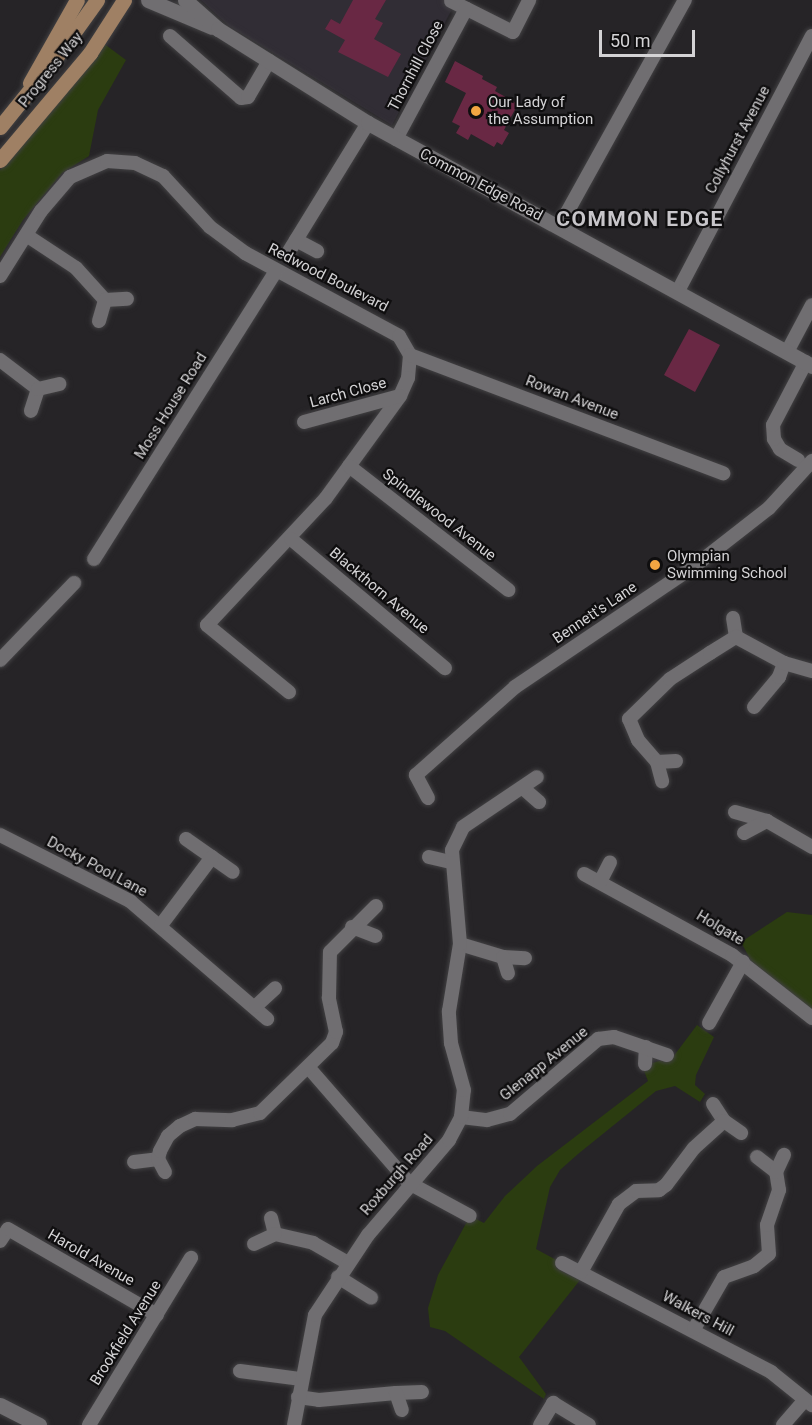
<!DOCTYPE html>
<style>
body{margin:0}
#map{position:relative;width:812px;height:1425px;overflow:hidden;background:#262427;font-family:Roboto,sans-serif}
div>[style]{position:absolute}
.built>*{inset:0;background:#312d35}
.green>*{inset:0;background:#2b3c10}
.building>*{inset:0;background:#692844}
.roads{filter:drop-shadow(0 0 2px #424143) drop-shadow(0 0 2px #424143)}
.street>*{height:14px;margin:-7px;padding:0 7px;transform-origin:7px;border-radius:7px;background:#706e71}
.secondary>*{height:15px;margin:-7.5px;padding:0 7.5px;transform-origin:7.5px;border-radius:7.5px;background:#706e71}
.primary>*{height:15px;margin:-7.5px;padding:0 7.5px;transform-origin:7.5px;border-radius:7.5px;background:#9f8064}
.dots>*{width:16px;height:16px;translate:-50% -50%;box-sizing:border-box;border:3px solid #0f0e0f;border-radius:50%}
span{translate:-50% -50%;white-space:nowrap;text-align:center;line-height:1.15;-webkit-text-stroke:4.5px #0f0e0f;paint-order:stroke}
.street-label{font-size:15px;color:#d4d3d5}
.poi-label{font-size:15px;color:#d4d3d5}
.left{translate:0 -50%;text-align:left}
.district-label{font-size:21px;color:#c8c6ca;font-weight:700;letter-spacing:1.5px}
.scale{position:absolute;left:599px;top:30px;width:96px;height:27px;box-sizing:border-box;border:3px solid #d4d3d5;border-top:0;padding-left:8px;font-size:18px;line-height:21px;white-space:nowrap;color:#d4d3d5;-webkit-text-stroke:4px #0f0e0f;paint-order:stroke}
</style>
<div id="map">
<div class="built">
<div style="clip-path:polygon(201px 0,445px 0,451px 11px,392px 125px,229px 26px)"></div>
</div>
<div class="green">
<div style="clip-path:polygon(103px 43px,126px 60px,98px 110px,89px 156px,62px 173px,23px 220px,0 257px,0 170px,76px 81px)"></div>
<div style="clip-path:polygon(787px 912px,812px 915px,812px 1010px,751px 961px,741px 942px)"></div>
<div style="clip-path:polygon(697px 1025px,714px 1037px,696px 1075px,695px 1085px,705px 1094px,700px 1102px,675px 1086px,656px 1091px,578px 1154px,560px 1170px,550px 1187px,536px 1249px,560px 1262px,556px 1268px,580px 1280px,519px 1357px,546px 1394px,544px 1399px,445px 1331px,430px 1327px,428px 1308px,438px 1275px,470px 1216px,484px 1223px,505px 1196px,537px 1166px,648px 1081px,644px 1071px,652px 1063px,673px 1057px)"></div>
</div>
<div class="building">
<div style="clip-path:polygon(353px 0,386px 0,375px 19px,383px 23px,374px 39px,401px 54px,388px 77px,338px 52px,345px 40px,325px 29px,331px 19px,340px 24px)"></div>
<div style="clip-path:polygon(455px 61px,483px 76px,482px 79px,497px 87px,495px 91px,518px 104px,504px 130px,509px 133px,502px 145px,497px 142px,494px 147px,471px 134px,468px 140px,456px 133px,460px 126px,452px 122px,466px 93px,445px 82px)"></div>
<div style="clip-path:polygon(689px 329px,720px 345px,695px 392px,664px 375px)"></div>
</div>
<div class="roads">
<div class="street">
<div style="left:451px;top:1px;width:69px;rotate:26.6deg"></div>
<div style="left:513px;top:32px;width:36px;rotate:-63deg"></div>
<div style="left:170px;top:36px;width:94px;rotate:41.1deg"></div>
<div style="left:241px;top:98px;width:7px;rotate:-8deg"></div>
<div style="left:248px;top:97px;width:42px;rotate:-59.7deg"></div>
<div style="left:396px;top:139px;width:148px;rotate:-61.7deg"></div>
<div style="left:559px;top:227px;width:260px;rotate:-61deg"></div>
<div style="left:26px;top:235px;width:60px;rotate:33.4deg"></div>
<div style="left:76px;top:268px;width:43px;rotate:47.8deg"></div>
<div style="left:105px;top:300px;width:22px;rotate:-3deg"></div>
<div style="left:296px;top:240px;width:24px;rotate:28deg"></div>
<div style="left:288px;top:253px;width:153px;rotate:-58.4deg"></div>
<div style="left:0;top:276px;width:77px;rotate:-57.8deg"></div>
<div style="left:41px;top:211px;width:45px;rotate:-49.5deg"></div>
<div style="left:70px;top:177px;width:40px;rotate:-23.4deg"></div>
<div style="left:107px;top:161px;width:28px;rotate:4deg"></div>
<div style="left:135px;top:163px;width:31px;rotate:25deg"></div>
<div style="left:163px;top:176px;width:69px;rotate:47.3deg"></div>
<div style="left:210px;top:227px;width:44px;rotate:36.6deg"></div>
<div style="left:245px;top:253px;width:175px;rotate:28.3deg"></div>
<div style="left:399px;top:336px;width:22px;rotate:60deg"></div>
<div style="left:410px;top:355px;width:23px;rotate:95deg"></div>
<div style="left:408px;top:378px;width:20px;rotate:114deg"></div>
<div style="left:400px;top:396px;width:126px;rotate:126deg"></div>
<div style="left:326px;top:498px;width:174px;rotate:133.1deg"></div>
<div style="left:207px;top:625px;width:106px;rotate:39.3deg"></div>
<div style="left:678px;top:291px;width:288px;rotate:-62.3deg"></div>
<div style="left:99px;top:321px;width:22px;rotate:-74deg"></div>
<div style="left:787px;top:352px;width:53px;rotate:-62deg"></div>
<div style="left:410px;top:355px;width:335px;rotate:20.7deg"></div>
<div style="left:0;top:360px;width:48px;rotate:37.3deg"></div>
<div style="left:38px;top:389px;width:23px;rotate:108deg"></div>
<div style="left:38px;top:389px;width:22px;rotate:-13deg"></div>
<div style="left:304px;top:422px;width:99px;rotate:-15.2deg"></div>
<div style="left:798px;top:460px;width:21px;rotate:-149deg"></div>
<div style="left:780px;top:449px;width:12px;rotate:-121deg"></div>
<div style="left:774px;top:439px;width:14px;rotate:-94deg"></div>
<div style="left:773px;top:425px;width:71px;rotate:-62.4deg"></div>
<div style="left:349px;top:466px;width:202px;rotate:37.9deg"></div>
<div style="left:291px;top:539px;width:201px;rotate:40deg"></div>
<div style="left:94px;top:559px;width:341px;rotate:-57.7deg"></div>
<div style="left:733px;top:618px;width:19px;rotate:81deg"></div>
<div style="left:0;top:660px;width:107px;rotate:-46.1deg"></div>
<div style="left:754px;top:707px;width:39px;rotate:-50deg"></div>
<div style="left:779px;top:677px;width:15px;rotate:-70deg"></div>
<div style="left:676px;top:761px;width:19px;rotate:177deg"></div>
<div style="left:657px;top:762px;width:29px;rotate:-131deg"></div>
<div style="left:638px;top:740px;width:23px;rotate:-113deg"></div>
<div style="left:629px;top:719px;width:57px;rotate:-44.3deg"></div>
<div style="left:670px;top:679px;width:48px;rotate:-33deg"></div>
<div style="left:710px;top:653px;width:31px;rotate:-32deg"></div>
<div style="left:736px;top:637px;width:55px;rotate:28.4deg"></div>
<div style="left:784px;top:663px;width:29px;rotate:16deg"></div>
<div style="left:657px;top:762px;width:20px;rotate:75deg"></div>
<div style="left:524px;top:789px;width:20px;rotate:41deg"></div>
<div style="left:428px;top:798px;width:26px;rotate:-118deg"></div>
<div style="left:416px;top:775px;width:132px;rotate:-41.6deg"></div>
<div style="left:515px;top:687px;width:218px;rotate:-34deg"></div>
<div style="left:696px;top:565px;width:93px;rotate:-38deg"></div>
<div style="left:769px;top:508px;width:64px;rotate:-47.5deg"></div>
<div style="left:735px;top:812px;width:33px;rotate:16deg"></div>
<div style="left:744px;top:833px;width:26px;rotate:-28deg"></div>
<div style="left:767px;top:821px;width:52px;rotate:30deg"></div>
<div style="left:0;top:835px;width:146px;rotate:26.9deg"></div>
<div style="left:130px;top:901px;width:181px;rotate:40.7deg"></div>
<div style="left:186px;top:839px;width:57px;rotate:35.1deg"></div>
<div style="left:429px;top:857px;width:22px;rotate:13deg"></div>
<div style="left:584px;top:874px;width:169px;rotate:28.7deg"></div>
<div style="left:732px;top:955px;width:102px;rotate:38.2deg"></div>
<div style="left:600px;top:882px;width:22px;rotate:-63deg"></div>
<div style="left:161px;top:925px;width:85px;rotate:-53.1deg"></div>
<div style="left:352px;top:927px;width:25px;rotate:21deg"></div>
<div style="left:460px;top:944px;width:45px;rotate:16.8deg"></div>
<div style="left:503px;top:957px;width:22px;rotate:3deg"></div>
<div style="left:503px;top:957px;width:17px;rotate:73deg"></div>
<div style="left:256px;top:1006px;width:26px;rotate:-43deg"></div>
<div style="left:709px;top:1023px;width:70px;rotate:-60.9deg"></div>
<div style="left:645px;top:1064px;width:17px;rotate:-87deg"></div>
<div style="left:309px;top:1068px;width:152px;rotate:49deg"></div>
<div style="left:409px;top:1183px;width:69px;rotate:28.4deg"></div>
<div style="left:713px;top:1104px;width:20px;rotate:57deg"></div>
<div style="left:461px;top:1117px;width:26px;rotate:7deg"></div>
<div style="left:487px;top:1120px;width:24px;rotate:-15deg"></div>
<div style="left:510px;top:1114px;width:116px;rotate:-40.4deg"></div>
<div style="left:598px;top:1039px;width:16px;rotate:-7deg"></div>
<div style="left:614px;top:1037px;width:56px;rotate:18.8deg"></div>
<div style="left:757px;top:1157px;width:24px;rotate:38deg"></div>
<div style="left:134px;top:1162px;width:24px;rotate:-7deg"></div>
<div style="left:165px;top:1172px;width:15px;rotate:-118deg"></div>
<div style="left:158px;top:1159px;width:8px;rotate:-76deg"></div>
<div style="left:160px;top:1151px;width:17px;rotate:-62deg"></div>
<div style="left:168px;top:1136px;width:16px;rotate:-40deg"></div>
<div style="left:180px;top:1126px;width:17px;rotate:-25deg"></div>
<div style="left:195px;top:1119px;width:37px;rotate:2deg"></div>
<div style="left:232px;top:1120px;width:29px;rotate:-14deg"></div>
<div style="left:260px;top:1113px;width:100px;rotate:-44.2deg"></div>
<div style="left:332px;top:1043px;width:12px;rotate:-70deg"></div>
<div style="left:336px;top:1032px;width:35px;rotate:-102deg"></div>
<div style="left:329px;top:998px;width:46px;rotate:-88.8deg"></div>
<div style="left:330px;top:952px;width:65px;rotate:-45deg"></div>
<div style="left:271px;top:1218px;width:16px;rotate:76deg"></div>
<div style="left:275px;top:1234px;width:39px;rotate:13deg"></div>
<div style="left:313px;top:1243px;width:40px;rotate:29.7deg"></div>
<div style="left:0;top:1241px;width:14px;rotate:-56deg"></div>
<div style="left:8px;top:1229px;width:172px;rotate:30deg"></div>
<div style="left:254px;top:1244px;width:23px;rotate:-25deg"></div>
<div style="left:562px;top:1263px;width:236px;rotate:27.5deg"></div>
<div style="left:771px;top:1372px;width:53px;rotate:38.8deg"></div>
<div style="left:581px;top:1272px;width:78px;rotate:-60.8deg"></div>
<div style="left:619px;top:1204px;width:21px;rotate:-37deg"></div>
<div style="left:636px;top:1191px;width:23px;rotate:-2deg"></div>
<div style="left:659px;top:1190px;width:9px;rotate:-36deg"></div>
<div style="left:666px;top:1185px;width:46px;rotate:-52.9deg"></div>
<div style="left:694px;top:1148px;width:40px;rotate:-42deg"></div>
<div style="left:724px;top:1121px;width:21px;rotate:35deg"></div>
<div style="left:338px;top:1277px;width:39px;rotate:32deg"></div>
<div style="left:694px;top:1329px;width:60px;rotate:-60deg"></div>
<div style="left:724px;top:1277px;width:32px;rotate:-20deg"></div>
<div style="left:754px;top:1266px;width:19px;rotate:-39deg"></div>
<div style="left:769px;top:1254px;width:29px;rotate:-94deg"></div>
<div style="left:767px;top:1225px;width:37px;rotate:-71deg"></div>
<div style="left:779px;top:1190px;width:18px;rotate:-99deg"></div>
<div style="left:776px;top:1172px;width:19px;rotate:-65deg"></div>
<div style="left:240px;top:1371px;width:62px;rotate:7.5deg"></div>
<div style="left:396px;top:1393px;width:26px;rotate:-2deg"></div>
<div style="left:298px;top:1397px;width:21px;rotate:8deg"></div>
<div style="left:319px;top:1400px;width:77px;rotate:-5.2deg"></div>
<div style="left:396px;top:1393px;width:18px;rotate:71deg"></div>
<div style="left:89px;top:1425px;width:196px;rotate:-58.6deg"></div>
<div style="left:294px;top:1425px;width:112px;rotate:-79.2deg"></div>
<div style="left:315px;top:1315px;width:96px;rotate:-56.5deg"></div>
<div style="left:368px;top:1235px;width:125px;rotate:-49.5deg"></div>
<div style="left:449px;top:1140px;width:26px;rotate:-62deg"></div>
<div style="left:461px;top:1117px;width:27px;rotate:-84deg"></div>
<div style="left:464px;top:1090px;width:49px;rotate:-105.5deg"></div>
<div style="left:451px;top:1043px;width:32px;rotate:-94deg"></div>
<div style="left:449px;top:1011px;width:68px;rotate:-80.7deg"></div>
<div style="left:460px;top:944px;width:94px;rotate:-94.9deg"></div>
<div style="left:452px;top:850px;width:25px;rotate:-64deg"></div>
<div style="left:463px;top:827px;width:89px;rotate:-34deg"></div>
<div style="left:540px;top:1425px;width:26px;rotate:-59deg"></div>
<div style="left:553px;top:1403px;width:42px;rotate:31.4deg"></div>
<div style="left:783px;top:1425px;width:33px;rotate:-49deg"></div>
</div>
<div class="secondary">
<div style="left:148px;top:0;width:69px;rotate:22.9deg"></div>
<div style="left:185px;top:0;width:44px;rotate:41.3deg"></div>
<div style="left:218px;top:29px;width:177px;rotate:32.1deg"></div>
<div style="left:368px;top:123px;width:506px;rotate:28.69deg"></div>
<div style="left:0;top:1405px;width:44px;rotate:27.1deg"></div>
</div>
<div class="primary">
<div style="left:30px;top:83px;width:95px;rotate:-60.5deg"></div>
<div style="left:0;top:127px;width:86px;rotate:-51.1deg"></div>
<div style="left:54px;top:60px;width:74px;rotate:-54.4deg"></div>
<div style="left:0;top:160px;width:140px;rotate:-49.9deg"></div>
<div style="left:90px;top:53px;width:63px;rotate:-57.3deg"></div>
</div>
</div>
<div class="dots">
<div style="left:476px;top:111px;background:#f2a542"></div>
<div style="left:655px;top:565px;background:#f2a542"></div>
</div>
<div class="street-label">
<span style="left:416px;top:66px;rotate:-62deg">Thornhill Close</span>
<span style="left:51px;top:70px;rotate:-51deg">Progress Way</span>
<span style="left:738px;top:140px;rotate:-62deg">Collyhurst Avenue</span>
<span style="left:481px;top:185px;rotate:28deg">Common Edge Road</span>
<span style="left:328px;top:278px;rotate:27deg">Redwood Boulevard</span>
<span style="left:348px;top:393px;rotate:-15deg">Larch Close</span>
<span style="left:572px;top:398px;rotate:21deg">Rowan Avenue</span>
<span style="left:171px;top:406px;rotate:-58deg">Moss House Road</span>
<span style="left:439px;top:515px;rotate:38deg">Spindlewood Avenue</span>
<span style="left:379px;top:591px;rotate:40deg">Blackthorn Avenue</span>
<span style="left:595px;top:613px;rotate:-34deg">Bennett's Lane</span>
<span style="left:97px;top:867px;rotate:28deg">Docky Pool Lane</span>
<span style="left:720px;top:928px;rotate:31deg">Holgate</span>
<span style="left:544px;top:1064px;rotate:-39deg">Glenapp Avenue</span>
<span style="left:397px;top:1175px;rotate:-49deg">Roxburgh Road</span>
<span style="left:91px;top:1258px;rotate:30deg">Harold Avenue</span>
<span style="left:698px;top:1314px;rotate:28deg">Walkers Hill</span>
<span style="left:126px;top:1333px;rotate:-58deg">Brookfield Avenue</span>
</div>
<div class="poi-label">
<span class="left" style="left:488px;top:111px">Our Lady of<br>the Assumption</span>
<span class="left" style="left:667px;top:565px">Olympian<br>Swimming School</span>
</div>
<div class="district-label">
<span style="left:640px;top:219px">COMMON EDGE</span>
</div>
<div class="scale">50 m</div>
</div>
